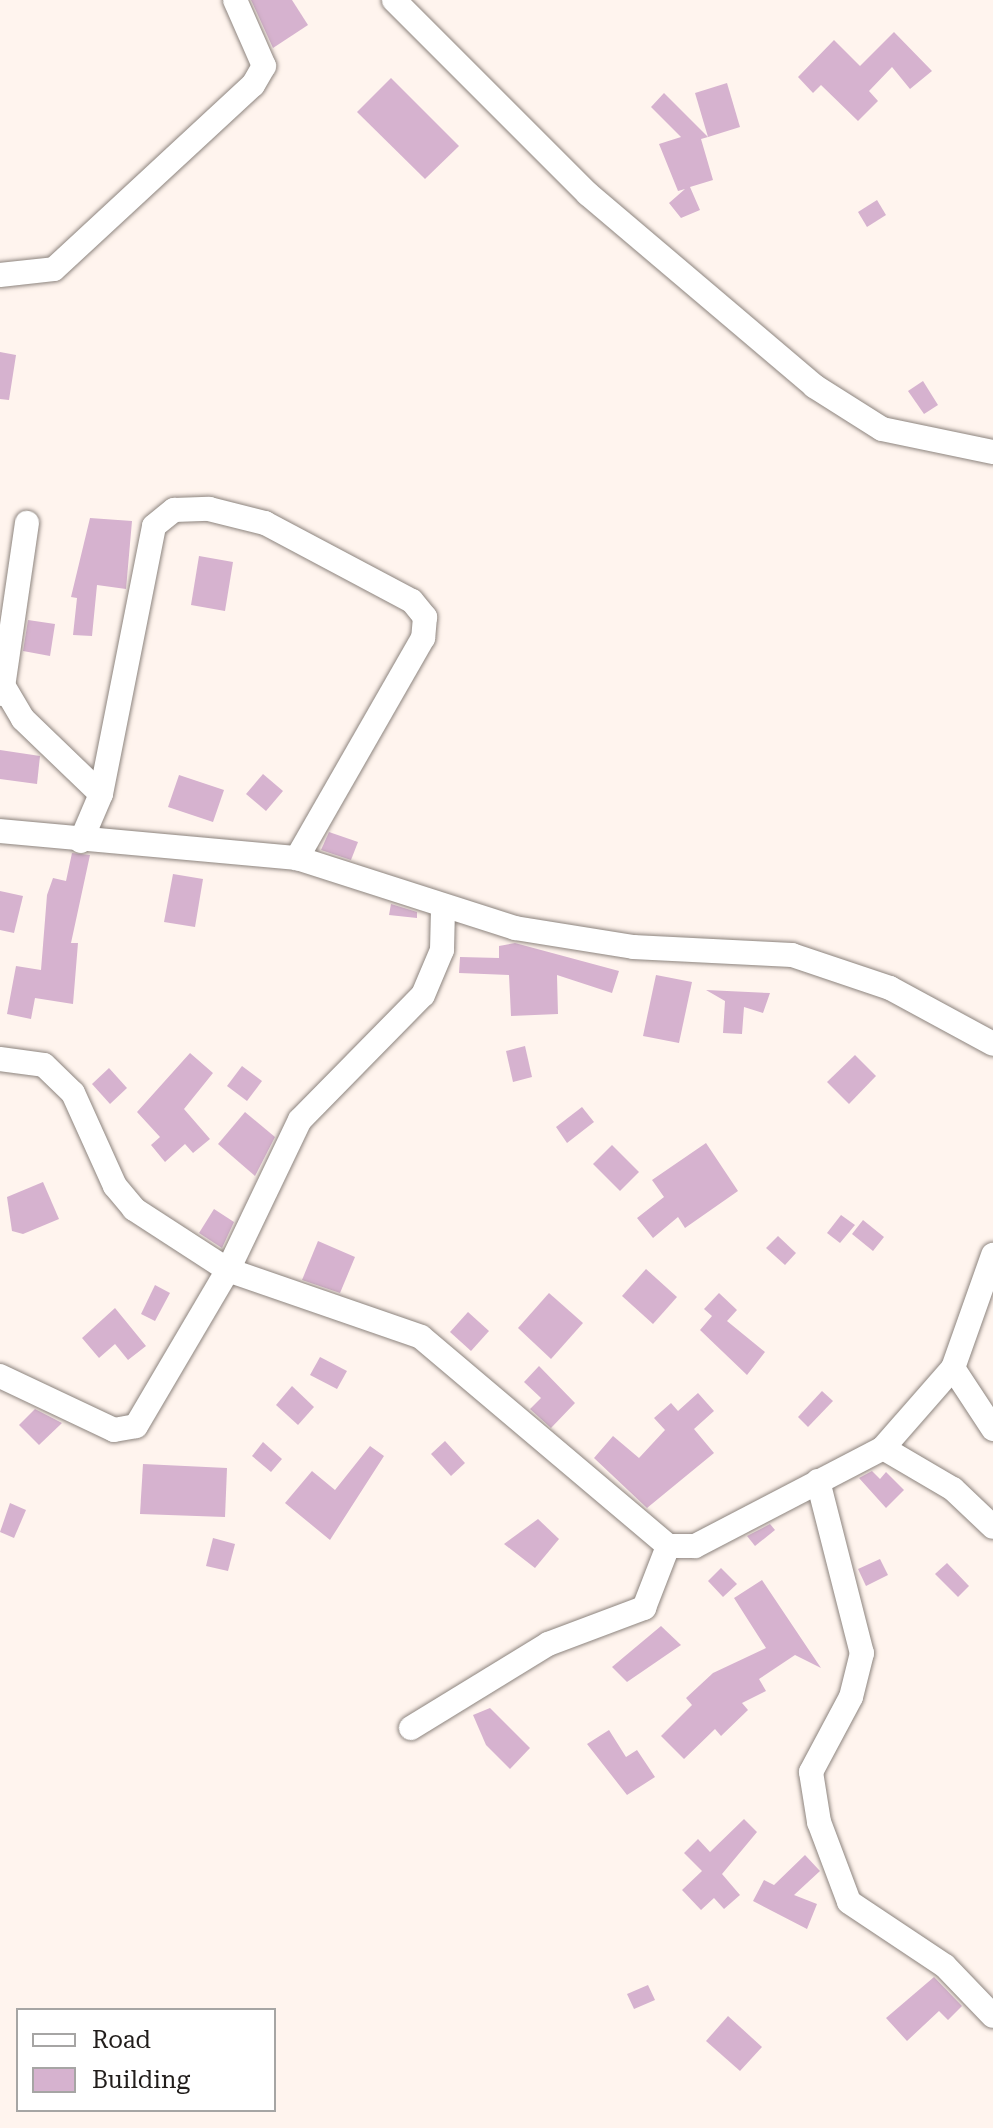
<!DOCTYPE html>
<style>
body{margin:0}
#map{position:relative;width:993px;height:2128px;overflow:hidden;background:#fff4ee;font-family:"Roboto Serif",serif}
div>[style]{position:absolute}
.building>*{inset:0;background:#d6b2cf}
.roads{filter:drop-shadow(0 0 2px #8d847e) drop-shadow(0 0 2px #8d847e)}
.minor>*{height:24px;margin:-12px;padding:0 12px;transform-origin:12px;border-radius:12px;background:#fff}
span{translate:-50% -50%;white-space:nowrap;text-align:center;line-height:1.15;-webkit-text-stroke:8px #fff;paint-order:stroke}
.legend{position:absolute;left:16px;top:2008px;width:260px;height:104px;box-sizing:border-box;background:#fff;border:2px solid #a6a5a4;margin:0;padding:10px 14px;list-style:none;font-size:24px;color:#211d1b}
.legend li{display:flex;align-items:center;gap:16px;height:40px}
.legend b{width:40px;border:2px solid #a6a5a4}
</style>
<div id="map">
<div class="building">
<div style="clip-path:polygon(251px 0,292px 0,308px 25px,273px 48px)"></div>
<div style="clip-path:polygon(894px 32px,932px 71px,910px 89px,892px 67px,869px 91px,878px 101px,858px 121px,821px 85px,813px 93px,798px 77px,834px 40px,860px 66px)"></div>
<div style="clip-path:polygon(391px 78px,459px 146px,425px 179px,357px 112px)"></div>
<div style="clip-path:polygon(727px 83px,740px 127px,708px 137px,695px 93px)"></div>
<div style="clip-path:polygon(664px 93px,708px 137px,701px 139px,713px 180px,690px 187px,700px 210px,681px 218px,669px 203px,685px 189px,678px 191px,659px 144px,681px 137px,651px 107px)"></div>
<div style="clip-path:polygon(877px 200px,886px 215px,867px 227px,858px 212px)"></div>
<div style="clip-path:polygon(0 352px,16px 355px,9px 400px,0 399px)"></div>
<div style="clip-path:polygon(923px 381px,938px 405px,924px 414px,908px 391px)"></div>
<div style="clip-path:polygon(90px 518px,132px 521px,126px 589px,97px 585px,92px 636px,73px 635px,77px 598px,71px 597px)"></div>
<div style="clip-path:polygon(199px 556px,233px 562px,225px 611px,191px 605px)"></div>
<div style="clip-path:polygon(28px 620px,55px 624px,50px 656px,23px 651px)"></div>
<div style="clip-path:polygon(0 750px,40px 756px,37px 784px,0 779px)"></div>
<div style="clip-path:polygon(263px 774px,283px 791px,266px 811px,246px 794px)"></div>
<div style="clip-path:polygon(179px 775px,224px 790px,213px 822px,168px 807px)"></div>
<div style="clip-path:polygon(329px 832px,358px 842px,351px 860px,321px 850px)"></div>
<div style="clip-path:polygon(72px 853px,90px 855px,71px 943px,78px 943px,73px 1004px,35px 998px,31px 1019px,7px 1014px,16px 966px,41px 970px,47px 895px,53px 878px,66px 881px)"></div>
<div style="clip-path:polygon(173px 874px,203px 879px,195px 927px,164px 922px)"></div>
<div style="clip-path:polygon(0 891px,23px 896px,14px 933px,0 930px)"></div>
<div style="clip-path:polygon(391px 904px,417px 912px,417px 918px,389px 915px)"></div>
<div style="clip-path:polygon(515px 943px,619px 971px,612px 993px,557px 975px,558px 1014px,511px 1016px,509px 975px,459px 973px,460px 957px,499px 958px,499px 946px)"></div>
<div style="clip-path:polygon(656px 975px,692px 982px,679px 1043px,643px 1036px)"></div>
<div style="clip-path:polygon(706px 990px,770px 993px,763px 1013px,744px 1007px,742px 1034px,723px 1033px,725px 1001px)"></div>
<div style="clip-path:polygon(525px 1046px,532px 1077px,513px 1082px,506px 1051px)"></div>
<div style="clip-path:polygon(190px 1053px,213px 1073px,184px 1109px,210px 1139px,193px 1153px,185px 1144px,165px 1162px,151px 1145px,160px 1137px,137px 1112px)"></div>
<div style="clip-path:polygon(855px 1055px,876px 1076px,849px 1104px,827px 1082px)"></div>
<div style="clip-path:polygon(242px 1066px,262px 1081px,247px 1101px,227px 1086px)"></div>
<div style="clip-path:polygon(109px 1068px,127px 1088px,110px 1104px,92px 1084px)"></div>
<div style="clip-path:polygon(582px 1107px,594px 1122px,567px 1143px,556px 1127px)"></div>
<div style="clip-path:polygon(245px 1112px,275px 1137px,255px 1176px,218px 1144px)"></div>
<div style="clip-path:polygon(706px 1143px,738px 1191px,685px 1228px,678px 1217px,653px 1238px,637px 1218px,664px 1197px,652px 1180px)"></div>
<div style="clip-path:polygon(612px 1145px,639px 1172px,620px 1191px,593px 1164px)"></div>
<div style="clip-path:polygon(43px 1182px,59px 1219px,23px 1234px,12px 1231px,7px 1197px)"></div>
<div style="clip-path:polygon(214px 1209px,234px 1222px,222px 1248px,199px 1233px)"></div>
<div style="clip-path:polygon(841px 1215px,855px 1225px,840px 1243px,827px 1233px)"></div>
<div style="clip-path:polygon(863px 1220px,884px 1237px,873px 1251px,852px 1234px)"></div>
<div style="clip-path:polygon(778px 1236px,796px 1253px,785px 1265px,766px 1248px)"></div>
<div style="clip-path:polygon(318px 1241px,355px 1257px,340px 1293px,302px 1280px)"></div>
<div style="clip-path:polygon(646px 1269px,677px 1297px,653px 1324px,622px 1296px)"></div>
<div style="clip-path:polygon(155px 1285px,170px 1293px,155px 1321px,141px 1314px)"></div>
<div style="clip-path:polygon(549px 1293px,583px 1323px,551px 1359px,518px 1328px)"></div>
<div style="clip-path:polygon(719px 1293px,737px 1310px,727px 1321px,765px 1352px,747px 1375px,700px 1330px,712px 1316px,704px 1309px)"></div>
<div style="clip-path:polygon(115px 1308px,146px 1346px,128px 1360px,115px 1344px,99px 1358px,82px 1338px)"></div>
<div style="clip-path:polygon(468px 1312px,489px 1331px,471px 1351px,450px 1332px)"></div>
<div style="clip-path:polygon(320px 1357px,347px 1371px,337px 1389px,310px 1375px)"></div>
<div style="clip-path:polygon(539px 1366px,575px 1403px,551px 1428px,530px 1409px,541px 1398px,524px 1382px)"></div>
<div style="clip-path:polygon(292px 1386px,314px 1407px,298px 1425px,276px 1405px)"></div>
<div style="clip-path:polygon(822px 1391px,833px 1401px,808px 1427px,798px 1417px)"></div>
<div style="clip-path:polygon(698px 1393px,714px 1411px,694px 1429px,714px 1453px,647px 1508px,594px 1458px,613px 1436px,639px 1458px,665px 1430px,654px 1418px,671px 1403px,678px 1411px)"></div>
<div style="clip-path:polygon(35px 1409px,62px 1423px,39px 1445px,19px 1425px)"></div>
<div style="clip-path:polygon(445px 1441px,465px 1463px,451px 1476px,431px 1454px)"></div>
<div style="clip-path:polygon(263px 1442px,282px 1459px,271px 1472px,252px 1456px)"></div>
<div style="clip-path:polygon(370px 1446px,384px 1456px,330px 1540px,285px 1503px,312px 1471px,335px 1490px)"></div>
<div style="clip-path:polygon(143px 1464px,227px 1468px,225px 1517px,140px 1514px)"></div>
<div style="clip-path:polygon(872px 1471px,880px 1479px,886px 1472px,904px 1490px,886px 1508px,859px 1478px)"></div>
<div style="clip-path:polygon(10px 1503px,26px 1510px,14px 1538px,0 1532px)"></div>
<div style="clip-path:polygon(538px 1519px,559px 1539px,535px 1568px,504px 1544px)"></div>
<div style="clip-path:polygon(770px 1524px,775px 1530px,755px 1546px,747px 1536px)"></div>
<div style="clip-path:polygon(213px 1538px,235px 1544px,228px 1571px,206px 1566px)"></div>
<div style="clip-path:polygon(880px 1559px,888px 1575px,866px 1586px,858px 1569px)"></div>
<div style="clip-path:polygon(947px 1563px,969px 1586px,958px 1597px,935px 1574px)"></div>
<div style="clip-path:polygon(721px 1568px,737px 1584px,723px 1597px,708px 1581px)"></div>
<div style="clip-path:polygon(762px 1580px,821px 1668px,795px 1655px,759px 1679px,766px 1691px,742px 1703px,748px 1710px,721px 1736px,715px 1729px,684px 1759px,661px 1736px,692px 1705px,686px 1698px,713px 1673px,766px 1648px,734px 1598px)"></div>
<div style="clip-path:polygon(661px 1626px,681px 1645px,627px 1682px,612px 1667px)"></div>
<div style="clip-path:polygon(490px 1708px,530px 1748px,510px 1769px,486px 1745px,473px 1715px)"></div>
<div style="clip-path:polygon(609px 1730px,626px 1757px,637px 1750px,655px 1777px,627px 1795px,587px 1744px)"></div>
<div style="clip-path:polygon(744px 1819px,757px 1832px,722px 1874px,740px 1895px,724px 1909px,714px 1898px,701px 1910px,682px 1890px,702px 1871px,684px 1853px,698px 1839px,710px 1852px)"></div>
<div style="clip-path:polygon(805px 1855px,820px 1871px,794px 1895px,817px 1904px,807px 1929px,753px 1901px,764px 1880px,774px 1885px)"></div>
<div style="clip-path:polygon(934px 1977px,962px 2006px,948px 2020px,939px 2011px,907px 2041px,886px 2018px)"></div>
<div style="clip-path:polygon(648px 1985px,655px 2000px,634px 2009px,627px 1994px)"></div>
<div style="clip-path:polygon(728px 2016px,762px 2047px,740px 2071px,706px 2041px)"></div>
</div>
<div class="roads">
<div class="minor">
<div style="left:394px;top:0;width:274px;rotate:45deg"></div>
<div style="left:588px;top:194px;width:297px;rotate:40.3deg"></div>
<div style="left:814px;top:386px;width:80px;rotate:32.3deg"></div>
<div style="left:882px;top:429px;width:113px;rotate:11.7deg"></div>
<div style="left:0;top:275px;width:54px;rotate:-6.3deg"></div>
<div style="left:54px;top:269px;width:271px;rotate:-42.8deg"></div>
<div style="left:253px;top:85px;width:22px;rotate:-60deg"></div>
<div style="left:264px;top:66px;width:72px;rotate:-113.7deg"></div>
<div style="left:0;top:680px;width:45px;rotate:59.5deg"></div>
<div style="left:23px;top:719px;width:108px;rotate:43.9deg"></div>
<div style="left:101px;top:794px;width:51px;rotate:113.1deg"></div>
<div style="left:2px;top:694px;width:173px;rotate:-81.7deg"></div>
<div style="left:101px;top:794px;width:273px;rotate:-78.8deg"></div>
<div style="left:154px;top:526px;width:26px;rotate:-39deg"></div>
<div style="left:174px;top:510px;width:35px;rotate:-2deg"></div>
<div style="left:209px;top:509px;width:58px;rotate:14deg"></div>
<div style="left:265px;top:523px;width:166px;rotate:28deg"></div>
<div style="left:412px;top:601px;width:21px;rotate:51deg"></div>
<div style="left:425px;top:617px;width:21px;rotate:95deg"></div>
<div style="left:423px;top:638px;width:254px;rotate:119.8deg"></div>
<div style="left:0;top:831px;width:298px;rotate:5.2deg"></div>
<div style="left:297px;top:858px;width:229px;rotate:17.8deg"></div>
<div style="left:515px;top:928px;width:120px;rotate:9.1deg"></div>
<div style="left:633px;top:947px;width:159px;rotate:2.9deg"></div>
<div style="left:792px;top:955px;width:103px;rotate:18.6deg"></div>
<div style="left:890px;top:988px;width:117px;rotate:28.5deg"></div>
<div style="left:0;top:1059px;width:44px;rotate:7.8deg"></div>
<div style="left:44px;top:1065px;width:40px;rotate:44deg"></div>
<div style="left:73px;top:1093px;width:102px;rotate:65.7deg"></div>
<div style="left:115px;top:1186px;width:30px;rotate:50deg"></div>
<div style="left:134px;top:1209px;width:112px;rotate:33deg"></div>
<div style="left:228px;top:1270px;width:204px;rotate:19.1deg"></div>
<div style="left:421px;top:1337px;width:324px;rotate:40.2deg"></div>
<div style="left:668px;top:1546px;width:27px"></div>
<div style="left:695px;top:1546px;width:212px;rotate:-27.5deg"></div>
<div style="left:883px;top:1448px;width:106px;rotate:-48.8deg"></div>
<div style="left:953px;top:1368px;width:120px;rotate:-70.5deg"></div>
<div style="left:953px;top:1368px;width:73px;rotate:56.7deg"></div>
<div style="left:0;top:1376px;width:126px;rotate:25.3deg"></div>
<div style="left:114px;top:1430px;width:22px;rotate:-10deg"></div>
<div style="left:136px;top:1426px;width:181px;rotate:-59.5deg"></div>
<div style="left:228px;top:1270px;width:166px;rotate:-64.4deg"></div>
<div style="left:300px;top:1120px;width:175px;rotate:-45.5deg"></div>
<div style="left:423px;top:995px;width:49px;rotate:-67.1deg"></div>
<div style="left:442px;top:950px;width:41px;rotate:-88.6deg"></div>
<div style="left:883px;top:1448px;width:81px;rotate:30.4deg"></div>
<div style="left:953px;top:1489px;width:55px;rotate:43.5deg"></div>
<div style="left:818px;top:1481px;width:178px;rotate:75.7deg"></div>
<div style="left:862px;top:1653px;width:45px;rotate:104deg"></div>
<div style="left:851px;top:1697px;width:85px;rotate:118.1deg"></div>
<div style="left:811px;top:1772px;width:51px;rotate:80.9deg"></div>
<div style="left:819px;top:1822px;width:85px;rotate:69.4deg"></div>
<div style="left:849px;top:1902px;width:115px;rotate:33.7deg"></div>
<div style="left:945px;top:1966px;width:69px;rotate:46.2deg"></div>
<div style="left:411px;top:1728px;width:161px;rotate:-31.5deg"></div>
<div style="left:548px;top:1644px;width:103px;rotate:-20.6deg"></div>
<div style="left:644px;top:1608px;width:66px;rotate:-68.8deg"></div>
</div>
</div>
<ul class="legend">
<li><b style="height:10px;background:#fff"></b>Road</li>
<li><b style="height:22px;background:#d6b2cf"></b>Building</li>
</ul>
</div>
